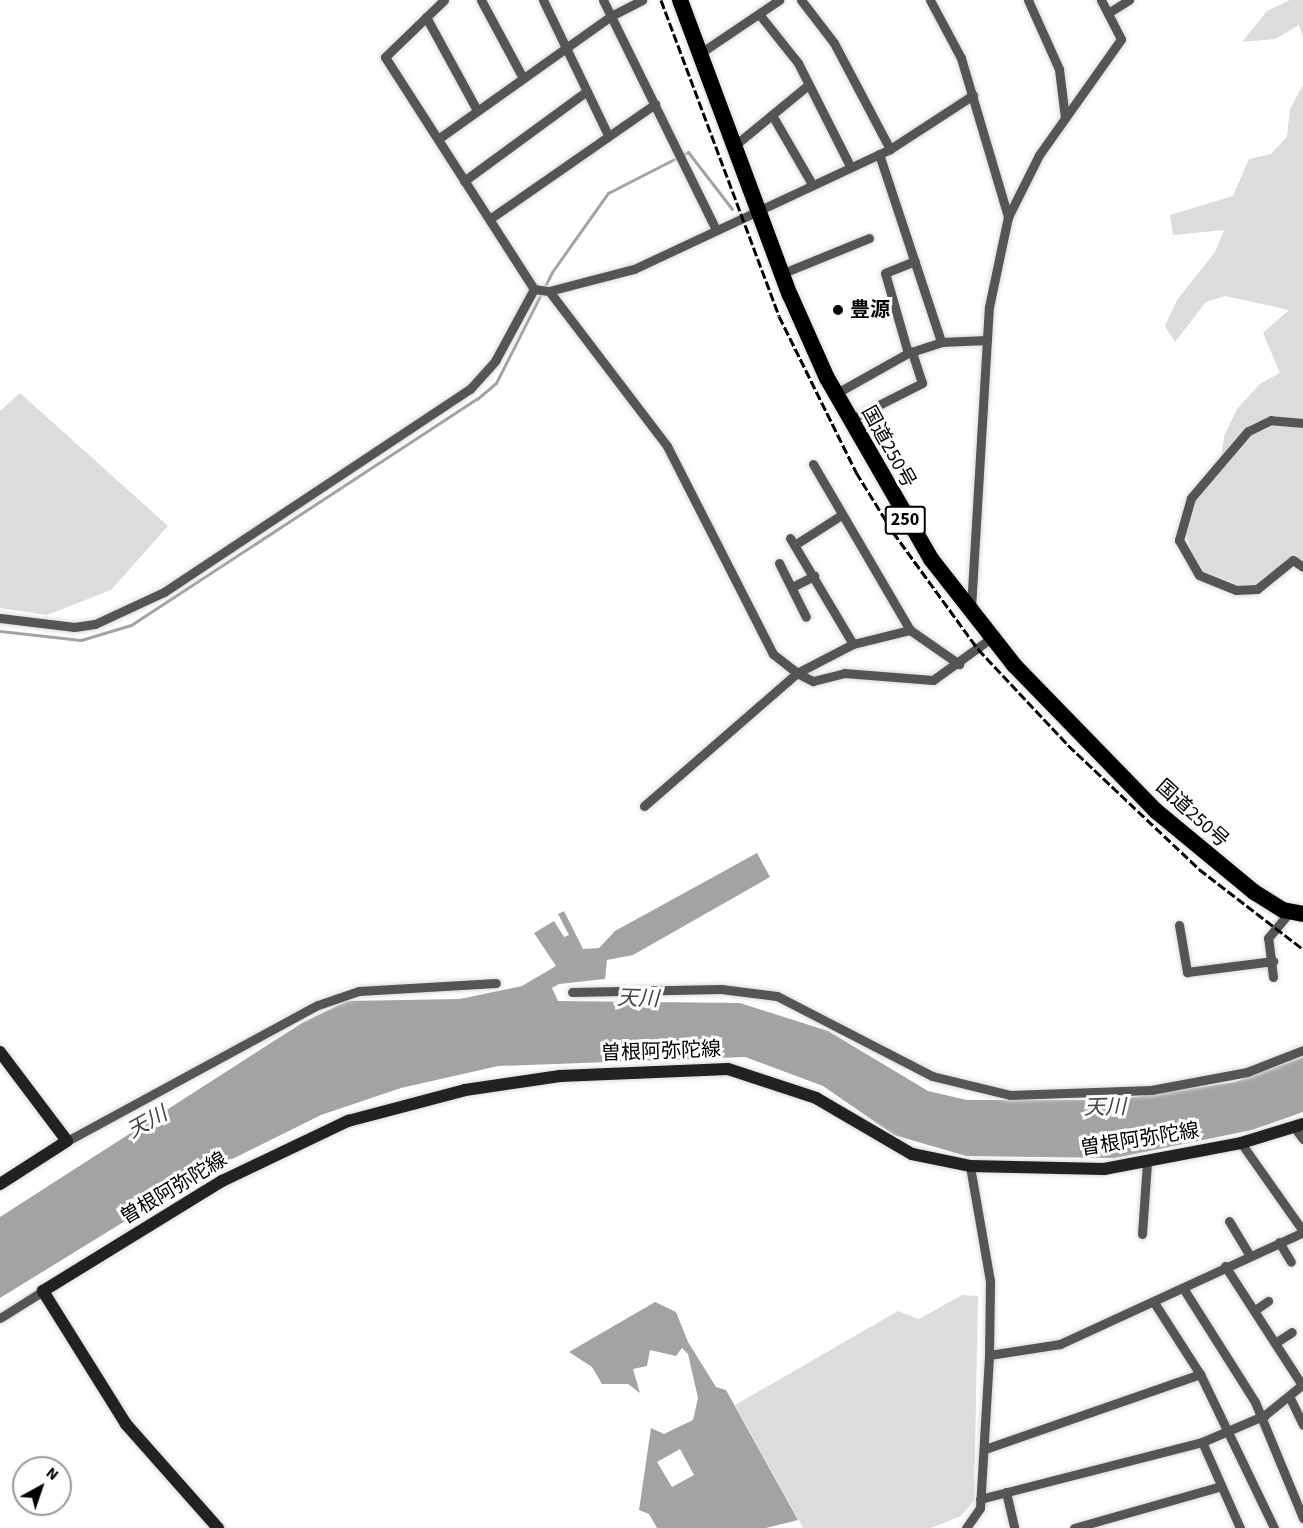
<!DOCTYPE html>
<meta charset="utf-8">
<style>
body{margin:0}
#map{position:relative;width:1303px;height:1528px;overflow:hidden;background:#fff;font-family:"Source Sans 3","Noto Sans JP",sans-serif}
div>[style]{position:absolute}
.green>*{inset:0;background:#dcdcdc}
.water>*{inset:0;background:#a3a3a3}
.stream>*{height:3px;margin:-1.5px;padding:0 1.5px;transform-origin:1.5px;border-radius:1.5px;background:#a3a3a3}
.roads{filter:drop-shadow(0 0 2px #dbdbdb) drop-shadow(0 0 2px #dbdbdb)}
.street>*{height:9px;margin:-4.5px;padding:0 4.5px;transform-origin:4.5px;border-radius:4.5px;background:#555}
.secondary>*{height:12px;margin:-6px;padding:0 6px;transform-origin:6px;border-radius:6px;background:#222}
.highway>*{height:16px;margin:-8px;padding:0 8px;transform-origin:8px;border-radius:8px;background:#000}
.rail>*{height:3px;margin-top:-1.5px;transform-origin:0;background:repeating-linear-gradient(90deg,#000 0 9px,transparent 0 12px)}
.dots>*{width:16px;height:16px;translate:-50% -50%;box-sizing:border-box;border:3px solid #fff;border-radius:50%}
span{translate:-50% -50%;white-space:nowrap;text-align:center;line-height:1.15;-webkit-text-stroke:6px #fff;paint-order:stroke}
.shield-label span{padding:2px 4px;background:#fff;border:2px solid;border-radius:4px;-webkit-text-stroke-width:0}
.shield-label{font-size:18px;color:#000;font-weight:700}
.poi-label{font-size:20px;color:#000;font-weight:700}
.left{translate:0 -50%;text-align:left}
.street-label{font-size:20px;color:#000}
.water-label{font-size:21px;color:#444;font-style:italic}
.north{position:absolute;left:12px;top:1456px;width:60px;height:60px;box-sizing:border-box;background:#fff;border:2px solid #999;border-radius:50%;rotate:40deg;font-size:16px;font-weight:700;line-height:24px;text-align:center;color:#000}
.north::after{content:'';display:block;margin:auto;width:21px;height:27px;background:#000;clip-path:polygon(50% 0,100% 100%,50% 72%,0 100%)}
</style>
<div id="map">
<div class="green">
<div style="clip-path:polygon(1290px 0,1303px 0,1303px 39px,1299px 25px,1275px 39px,1242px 42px,1267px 11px)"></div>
<div style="clip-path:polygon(1303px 85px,1303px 560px,1261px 586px,1244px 587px,1195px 568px,1186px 531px,1198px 497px,1220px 469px,1224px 436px,1237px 409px,1261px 383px,1280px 373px,1263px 333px,1289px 310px,1225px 296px,1206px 302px,1175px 342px,1165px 326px,1177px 300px,1215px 252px,1224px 230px,1173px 235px,1170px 215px,1233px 196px,1249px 159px,1271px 154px,1287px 137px,1290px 109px)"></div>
<div style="clip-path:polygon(20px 393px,168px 526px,111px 590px,47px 615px,0 608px,0 411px)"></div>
<div style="clip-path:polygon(962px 1295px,978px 1296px,974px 1501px,961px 1516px,931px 1528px,803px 1528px,735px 1405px,898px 1311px,919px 1319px)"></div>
</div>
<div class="water">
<div style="clip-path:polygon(757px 853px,770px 877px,633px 955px,607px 960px,605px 979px,559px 984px,552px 988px,558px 1001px,740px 1003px,828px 1031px,928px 1091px,967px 1100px,1114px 1100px,1235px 1082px,1303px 1057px,1303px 1112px,1252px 1130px,1115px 1158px,966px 1156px,894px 1135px,823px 1086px,745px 1057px,498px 1066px,401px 1088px,321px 1115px,200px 1175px,0 1298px,0 1217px,302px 1023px,347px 1001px,460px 999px,522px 986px,556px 966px,534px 933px,554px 921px,564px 937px,569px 935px,558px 914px,564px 911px,583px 949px,599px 948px,615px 931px)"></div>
<div style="clip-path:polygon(evenodd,655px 1302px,676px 1312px,688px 1342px,716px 1387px,726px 1390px,798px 1520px,766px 1528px,657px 1528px,649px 1514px,639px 1510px,651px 1428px,664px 1434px,693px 1420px,698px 1398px,688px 1354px,682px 1348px,676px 1356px,650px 1350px,647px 1366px,633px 1369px,640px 1393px,628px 1384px,602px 1384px,592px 1367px,569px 1352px,655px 1302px,680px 1449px,694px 1475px,672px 1487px,657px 1462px,680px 1449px)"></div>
</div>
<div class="stream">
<div style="left:0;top:631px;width:81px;rotate:6.3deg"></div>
<div style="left:81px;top:640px;width:52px;rotate:-16.7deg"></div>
<div style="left:131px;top:625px;width:413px;rotate:-33.2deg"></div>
<div style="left:477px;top:399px;width:25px;rotate:-40deg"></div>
<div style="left:496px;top:383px;width:124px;rotate:-63.2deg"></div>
<div style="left:552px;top:272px;width:97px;rotate:-54.7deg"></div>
<div style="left:608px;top:193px;width:90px;rotate:-27.1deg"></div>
<div style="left:688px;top:152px;width:72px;rotate:52.3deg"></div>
</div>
<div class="roads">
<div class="street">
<div style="left:444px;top:0;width:82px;rotate:136deg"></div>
<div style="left:385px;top:57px;width:276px;rotate:57.3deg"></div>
<div style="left:481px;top:0;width:89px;rotate:61.7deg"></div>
<div style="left:543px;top:0;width:150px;rotate:64.3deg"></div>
<div style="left:603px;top:0;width:256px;rotate:63.8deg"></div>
<div style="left:801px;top:0;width:54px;rotate:52.5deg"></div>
<div style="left:834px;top:43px;width:120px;rotate:62.2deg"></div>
<div style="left:930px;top:0;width:66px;rotate:61.9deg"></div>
<div style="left:961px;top:58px;width:166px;rotate:73.5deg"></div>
<div style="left:1028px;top:0;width:76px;rotate:65.8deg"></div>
<div style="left:1059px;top:69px;width:49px;rotate:83deg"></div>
<div style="left:1108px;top:13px;width:25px;rotate:-32deg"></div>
<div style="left:759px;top:14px;width:63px;rotate:51.5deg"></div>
<div style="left:798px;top:63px;width:115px;rotate:63.2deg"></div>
<div style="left:426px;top:17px;width:106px;rotate:61.3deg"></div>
<div style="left:699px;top:54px;width:97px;rotate:-34deg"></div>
<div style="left:772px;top:115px;width:80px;rotate:59.9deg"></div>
<div style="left:438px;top:139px;width:212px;rotate:-35.4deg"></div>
<div style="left:611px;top:16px;width:35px;rotate:-27deg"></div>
<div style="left:734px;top:146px;width:96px;rotate:-39.5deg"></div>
<div style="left:879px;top:154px;width:198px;rotate:71.7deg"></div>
<div style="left:941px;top:342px;width:46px;rotate:-2.5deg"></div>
<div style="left:464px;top:181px;width:152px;rotate:-36.2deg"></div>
<div style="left:491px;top:218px;width:200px;rotate:-34.8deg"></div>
<div style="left:781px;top:274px;width:95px;rotate:-22.2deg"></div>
<div style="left:534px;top:289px;width:15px;rotate:8deg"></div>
<div style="left:549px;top:291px;width:88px;rotate:-14.5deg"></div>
<div style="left:634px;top:269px;width:283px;rotate:-25.1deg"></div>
<div style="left:890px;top:149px;width:99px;rotate:-33deg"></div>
<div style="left:549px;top:291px;width:195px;rotate:52.7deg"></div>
<div style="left:667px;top:446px;width:233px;rotate:63deg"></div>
<div style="left:773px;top:654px;width:31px;rotate:38deg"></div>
<div style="left:797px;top:673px;width:63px;rotate:-27.4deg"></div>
<div style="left:853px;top:644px;width:59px;rotate:-13.8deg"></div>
<div style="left:910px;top:630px;width:60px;rotate:34.8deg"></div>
<div style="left:908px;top:353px;width:83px;rotate:-106deg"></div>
<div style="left:885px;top:273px;width:32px;rotate:-22deg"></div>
<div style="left:835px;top:394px;width:84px;rotate:-29.3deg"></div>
<div style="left:908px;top:353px;width:35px;rotate:-18deg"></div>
<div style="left:849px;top:420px;width:82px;rotate:-26.9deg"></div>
<div style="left:922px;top:383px;width:33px;rotate:-108deg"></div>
<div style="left:1303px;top:423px;width:32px;rotate:-175deg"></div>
<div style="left:1271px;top:420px;width:25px;rotate:154deg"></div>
<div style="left:1248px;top:431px;width:88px;rotate:130.4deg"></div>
<div style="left:1191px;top:498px;width:44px;rotate:105.9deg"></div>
<div style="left:1179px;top:540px;width:40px;rotate:60.3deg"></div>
<div style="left:1199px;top:575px;width:40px;rotate:22deg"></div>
<div style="left:1236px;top:590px;width:21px;rotate:-3deg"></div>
<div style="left:1257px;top:589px;width:46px;rotate:-38.9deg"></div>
<div style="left:1293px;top:560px;width:12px;rotate:35deg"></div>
<div style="left:813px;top:464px;width:192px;rotate:59.7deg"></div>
<div style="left:790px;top:538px;width:123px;rotate:59.3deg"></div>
<div style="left:796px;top:544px;width:52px;rotate:-32.5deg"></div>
<div style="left:779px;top:563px;width:60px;rotate:63.4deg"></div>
<div style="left:792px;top:587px;width:25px;rotate:-27deg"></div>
<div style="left:971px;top:608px;width:302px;rotate:-86.6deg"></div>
<div style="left:989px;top:307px;width:92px;rotate:-78.1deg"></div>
<div style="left:1008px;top:217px;width:69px;rotate:-63.4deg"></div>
<div style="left:1039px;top:155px;width:142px;rotate:-54.7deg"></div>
<div style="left:1121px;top:39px;width:44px;rotate:-117.1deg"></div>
<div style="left:0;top:618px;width:75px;rotate:6.9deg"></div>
<div style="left:74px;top:627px;width:21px;rotate:-8deg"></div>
<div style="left:95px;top:624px;width:76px;rotate:-24.9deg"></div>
<div style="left:164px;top:592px;width:367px;rotate:-33.6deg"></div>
<div style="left:470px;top:389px;width:38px;rotate:-48deg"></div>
<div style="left:495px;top:361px;width:82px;rotate:-61.6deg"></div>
<div style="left:644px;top:806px;width:203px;rotate:-41deg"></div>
<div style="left:797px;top:673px;width:18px;rotate:27deg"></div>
<div style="left:813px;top:681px;width:32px;rotate:-14deg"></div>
<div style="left:844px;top:673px;width:89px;rotate:4.5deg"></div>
<div style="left:933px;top:680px;width:72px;rotate:-35.9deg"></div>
<div style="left:1179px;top:925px;width:48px;rotate:80.3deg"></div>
<div style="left:1187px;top:972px;width:87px;rotate:-7.3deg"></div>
<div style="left:1273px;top:977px;width:39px;rotate:-97deg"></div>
<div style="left:1268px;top:938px;width:33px;rotate:-50deg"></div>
<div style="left:572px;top:992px;width:149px;rotate:-1.2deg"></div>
<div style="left:721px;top:989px;width:56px;rotate:7.1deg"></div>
<div style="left:777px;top:996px;width:174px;rotate:27.3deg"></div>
<div style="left:932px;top:1076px;width:80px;rotate:13.7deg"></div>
<div style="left:1010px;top:1095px;width:141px;rotate:-2deg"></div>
<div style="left:1151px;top:1090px;width:98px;rotate:-10.6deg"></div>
<div style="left:1247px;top:1072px;width:60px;rotate:-21.4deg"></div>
<div style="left:1294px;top:1127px;width:15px;rotate:53deg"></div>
<div style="left:67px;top:1141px;width:285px;rotate:-28.5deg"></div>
<div style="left:318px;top:1005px;width:43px;rotate:-18.9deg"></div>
<div style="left:359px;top:991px;width:137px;rotate:-3.3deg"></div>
<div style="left:1241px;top:1143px;width:108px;rotate:54.8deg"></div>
<div style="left:1229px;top:1221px;width:39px;rotate:59deg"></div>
<div style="left:1142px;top:1234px;width:71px;rotate:-86deg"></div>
<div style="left:1279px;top:1242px;width:23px;rotate:59deg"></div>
<div style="left:1225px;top:1266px;width:142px;rotate:57.1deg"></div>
<div style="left:1183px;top:1288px;width:135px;rotate:57.7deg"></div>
<div style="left:1255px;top:1402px;width:126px;rotate:67.5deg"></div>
<div style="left:1155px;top:1304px;width:83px;rotate:57.3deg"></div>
<div style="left:1200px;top:1374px;width:171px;rotate:64.3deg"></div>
<div style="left:1255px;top:1310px;width:16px;rotate:-35deg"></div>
<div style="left:0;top:1318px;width:51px;rotate:-32.1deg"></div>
<div style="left:1275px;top:1343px;width:20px;rotate:-33deg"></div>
<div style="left:989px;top:1355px;width:72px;rotate:-8.8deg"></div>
<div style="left:1060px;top:1344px;width:268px;rotate:-24.7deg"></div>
<div style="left:1289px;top:1396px;width:32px;rotate:64deg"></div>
<div style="left:985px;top:1449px;width:228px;rotate:-19.2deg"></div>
<div style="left:1006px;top:1492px;width:37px;rotate:77deg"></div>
<div style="left:980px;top:1499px;width:229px;rotate:-14.4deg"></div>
<div style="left:966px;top:1528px;width:24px;rotate:-55deg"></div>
<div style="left:980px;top:1508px;width:153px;rotate:-86.6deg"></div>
<div style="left:989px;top:1355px;width:74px;rotate:-89.2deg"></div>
<div style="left:990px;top:1281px;width:117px;rotate:-99.9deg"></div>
<div style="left:1074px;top:1528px;width:153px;rotate:-15.9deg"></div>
<div style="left:1240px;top:1528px;width:94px;rotate:-113.8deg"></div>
<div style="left:1202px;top:1442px;width:69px;rotate:-23.2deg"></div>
<div style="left:1265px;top:1415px;width:49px;rotate:-39.2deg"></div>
</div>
<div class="secondary">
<div style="left:0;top:1052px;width:111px;rotate:53deg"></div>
<div style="left:67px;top:1141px;width:80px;rotate:147.3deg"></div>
<div style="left:218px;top:1528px;width:139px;rotate:-131.5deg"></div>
<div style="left:126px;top:1424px;width:157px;rotate:-122deg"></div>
<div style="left:43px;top:1291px;width:210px;rotate:-31.6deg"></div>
<div style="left:222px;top:1181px;width:140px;rotate:-25.5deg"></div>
<div style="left:348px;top:1121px;width:121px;rotate:-14.8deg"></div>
<div style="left:465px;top:1090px;width:96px;rotate:-8.4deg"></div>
<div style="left:560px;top:1076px;width:168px;rotate:-2.4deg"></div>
<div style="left:728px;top:1069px;width:93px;rotate:18.2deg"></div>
<div style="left:816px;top:1098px;width:111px;rotate:30.3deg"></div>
<div style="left:912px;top:1154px;width:59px;rotate:11.7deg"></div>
<div style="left:970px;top:1166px;width:134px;rotate:1.3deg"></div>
<div style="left:1104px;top:1169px;width:139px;rotate:-10.7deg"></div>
<div style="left:1241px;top:1143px;width:65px;rotate:-17deg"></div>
</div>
<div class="highway">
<div style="left:680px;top:0;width:315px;rotate:69.6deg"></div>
<div style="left:790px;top:295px;width:91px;rotate:66deg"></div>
<div style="left:827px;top:378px;width:209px;rotate:60.1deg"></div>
<div style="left:931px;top:559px;width:135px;rotate:51.9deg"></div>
<div style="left:1014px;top:665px;width:204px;rotate:45.8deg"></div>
<div style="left:1156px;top:811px;width:127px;rotate:39.6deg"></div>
<div style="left:1254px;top:892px;width:34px;rotate:32deg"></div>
<div style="left:1283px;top:910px;width:20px;rotate:11deg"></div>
</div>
</div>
<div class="rail">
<div style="left:661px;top:0;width:337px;rotate:69.5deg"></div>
<div style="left:779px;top:316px;width:174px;rotate:63.7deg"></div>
<div style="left:856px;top:472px;width:70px;rotate:58.3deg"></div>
<div style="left:893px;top:532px;width:145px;rotate:54deg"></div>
<div style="left:978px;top:649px;width:132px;rotate:46.8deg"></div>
<div style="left:1068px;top:745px;width:180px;rotate:43.4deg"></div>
<div style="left:1199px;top:869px;width:131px;rotate:37.6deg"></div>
</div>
<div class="dots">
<div style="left:838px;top:310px;background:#000"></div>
</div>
<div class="shield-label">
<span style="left:905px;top:520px">250</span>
</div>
<div class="poi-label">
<span class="left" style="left:850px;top:310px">豊源</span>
</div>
<div class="street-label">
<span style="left:888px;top:447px;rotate:61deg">国道250号</span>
<span style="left:1192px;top:814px;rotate:42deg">国道250号</span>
<span style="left:661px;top:1052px;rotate:-2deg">曽根阿弥陀線</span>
<span style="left:1140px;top:1140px;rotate:-9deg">曽根阿弥陀線</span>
<span style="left:174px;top:1189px;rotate:-31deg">曽根阿弥陀線</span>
</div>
<div class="water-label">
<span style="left:638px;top:998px;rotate:2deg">天川</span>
<span style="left:1105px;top:1107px;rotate:-1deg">天川</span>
<span style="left:147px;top:1122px;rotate:-29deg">天川</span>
</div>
<div class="north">N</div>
</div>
